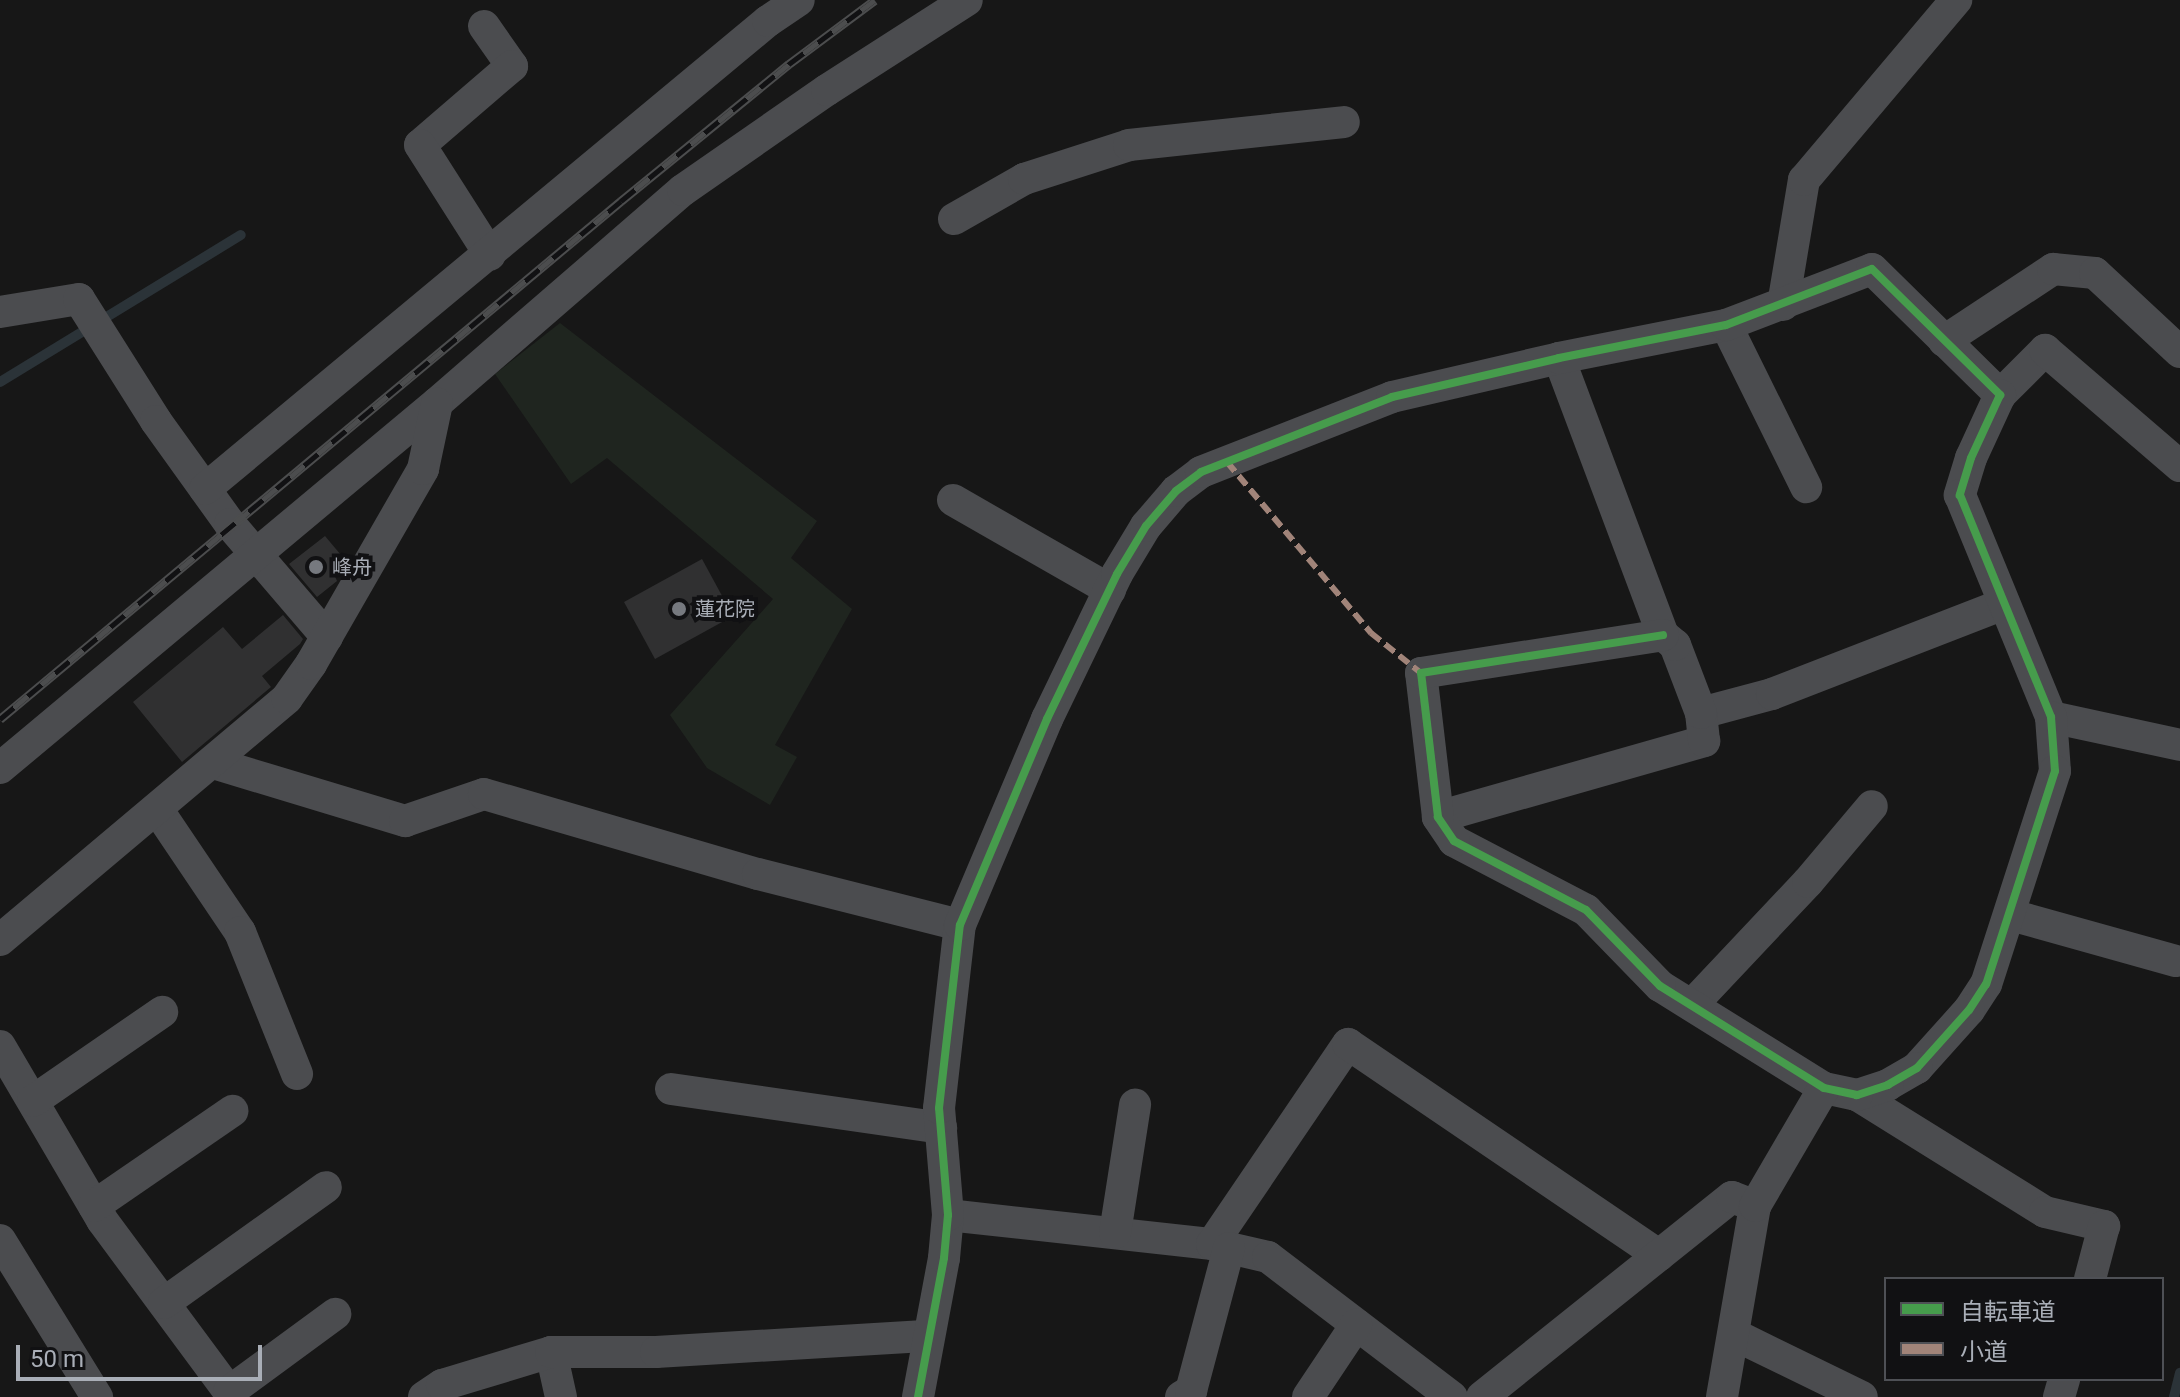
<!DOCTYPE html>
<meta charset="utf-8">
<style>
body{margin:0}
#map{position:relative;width:2180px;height:1397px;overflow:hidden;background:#171717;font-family:Roboto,"Noto Sans JP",sans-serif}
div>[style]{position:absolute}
.green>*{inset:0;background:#1f251f}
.stream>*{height:10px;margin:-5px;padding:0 5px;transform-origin:5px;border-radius:5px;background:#2b3338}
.building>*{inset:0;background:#303031}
.minor>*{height:32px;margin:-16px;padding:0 16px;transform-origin:16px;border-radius:16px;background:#4b4c4f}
.rail>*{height:9px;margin-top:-4.5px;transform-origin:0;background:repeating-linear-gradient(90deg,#111113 0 18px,#4c4d4e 0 36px);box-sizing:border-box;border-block:2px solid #4c4d4e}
.quiet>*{height:6px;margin-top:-3px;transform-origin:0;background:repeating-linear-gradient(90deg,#a18479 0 12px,transparent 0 18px)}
.cycleway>*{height:8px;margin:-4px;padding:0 4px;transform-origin:4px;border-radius:4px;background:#469c4c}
.dots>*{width:22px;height:22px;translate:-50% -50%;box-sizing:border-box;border:4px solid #111113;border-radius:50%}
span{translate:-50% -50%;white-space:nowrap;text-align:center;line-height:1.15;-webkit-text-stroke:8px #111113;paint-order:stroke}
.poi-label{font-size:20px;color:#a9aeb7}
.left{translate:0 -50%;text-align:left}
.legend{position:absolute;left:1884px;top:1277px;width:280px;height:104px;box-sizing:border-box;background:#111113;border:2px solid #4e5055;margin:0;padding:10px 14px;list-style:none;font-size:24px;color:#a9aeb7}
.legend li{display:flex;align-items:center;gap:16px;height:40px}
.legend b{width:40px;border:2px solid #4e5055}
.scale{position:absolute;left:16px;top:1345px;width:246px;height:36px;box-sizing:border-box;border:4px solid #a9aeb7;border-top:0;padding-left:10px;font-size:24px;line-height:28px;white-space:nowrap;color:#a9aeb7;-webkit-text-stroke:6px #111113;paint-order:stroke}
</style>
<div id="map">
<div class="green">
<div style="clip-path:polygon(560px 323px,817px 521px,791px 558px,852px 609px,775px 745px,797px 757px,770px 805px,707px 768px,670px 715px,773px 599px,607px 458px,571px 484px,495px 374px)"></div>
</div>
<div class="stream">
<div style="left:0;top:382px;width:282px;rotate:-31.4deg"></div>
<div style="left:2174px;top:1397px;width:25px;rotate:-76deg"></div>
</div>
<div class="building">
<div style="clip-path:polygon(325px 536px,346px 561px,333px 572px,337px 581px,317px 597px,289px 564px)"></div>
<div style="clip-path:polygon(702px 559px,733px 616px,655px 659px,624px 602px)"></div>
<div style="clip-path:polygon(283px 615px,303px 639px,300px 644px,262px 676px,271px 687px,182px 762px,133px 702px,223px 627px,242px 649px)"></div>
</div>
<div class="minor">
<div style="left:484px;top:26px;width:49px;rotate:55deg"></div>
<div style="left:512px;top:66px;width:121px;rotate:139.3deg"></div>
<div style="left:420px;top:145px;width:130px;rotate:57.5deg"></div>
<div style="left:954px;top:219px;width:81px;rotate:-29.7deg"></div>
<div style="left:1024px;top:179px;width:110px;rotate:-17.9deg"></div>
<div style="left:1129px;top:145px;width:216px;rotate:-6.1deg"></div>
<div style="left:1783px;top:305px;width:127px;rotate:-80.5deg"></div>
<div style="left:1804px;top:180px;width:236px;rotate:-49.8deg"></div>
<div style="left:0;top:312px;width:80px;rotate:-9.3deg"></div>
<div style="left:79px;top:299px;width:144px;rotate:57.7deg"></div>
<div style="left:156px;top:421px;width:127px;rotate:54.3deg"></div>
<div style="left:230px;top:524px;width:149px;rotate:49.4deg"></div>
<div style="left:1726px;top:325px;width:181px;rotate:63.7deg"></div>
<div style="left:1944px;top:341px;width:131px;rotate:-33.4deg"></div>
<div style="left:2053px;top:269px;width:42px;rotate:5.4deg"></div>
<div style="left:2095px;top:273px;width:116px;rotate:42.9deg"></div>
<div style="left:2000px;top:395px;width:64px;rotate:-45deg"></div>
<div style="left:2045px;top:350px;width:178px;rotate:40.7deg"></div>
<div style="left:205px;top:489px;width:732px;rotate:-39.74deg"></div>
<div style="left:768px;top:21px;width:37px;rotate:-34deg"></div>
<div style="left:953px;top:500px;width:181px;rotate:29.8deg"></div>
<div style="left:1701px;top:713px;width:73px;rotate:-15deg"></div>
<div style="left:1772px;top:694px;width:249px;rotate:-21.2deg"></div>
<div style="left:2051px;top:717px;width:132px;rotate:12.2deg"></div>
<div style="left:213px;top:763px;width:201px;rotate:16.8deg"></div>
<div style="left:405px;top:821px;width:83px;rotate:-18.9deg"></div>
<div style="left:484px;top:794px;width:285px;rotate:16.3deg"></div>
<div style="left:758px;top:874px;width:208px;rotate:14.2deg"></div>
<div style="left:0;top:768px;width:569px;rotate:-39.87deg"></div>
<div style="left:437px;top:403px;width:325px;rotate:-40.9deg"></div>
<div style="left:683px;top:190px;width:175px;rotate:-34.8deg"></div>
<div style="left:827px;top:90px;width:166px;rotate:-32.7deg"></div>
<div style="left:157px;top:809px;width:148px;rotate:56deg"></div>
<div style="left:240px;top:932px;width:153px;rotate:68.1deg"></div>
<div style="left:1438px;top:817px;width:277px;rotate:-15.9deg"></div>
<div style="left:1704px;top:741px;width:28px;rotate:-96deg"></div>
<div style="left:1701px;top:713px;width:73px;rotate:-110.9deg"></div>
<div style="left:1675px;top:645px;width:16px;rotate:-140deg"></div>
<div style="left:1663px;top:635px;width:296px;rotate:-110.6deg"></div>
<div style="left:2011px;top:915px;width:171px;rotate:15.6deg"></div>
<div style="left:0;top:940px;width:375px;rotate:-40.1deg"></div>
<div style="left:287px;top:698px;width:42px;rotate:-54.8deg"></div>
<div style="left:311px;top:664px;width:225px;rotate:-60.1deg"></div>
<div style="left:423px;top:469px;width:67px;rotate:-78deg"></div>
<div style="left:1692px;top:1005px;width:169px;rotate:-46.7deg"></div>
<div style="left:1808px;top:882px;width:99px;rotate:-49.9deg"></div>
<div style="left:0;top:1046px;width:202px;rotate:59.6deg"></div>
<div style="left:102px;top:1220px;width:220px;rotate:53.5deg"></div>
<div style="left:671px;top:1089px;width:273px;rotate:8.2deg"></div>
<div style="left:1857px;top:1095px;width:221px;rotate:31.9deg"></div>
<div style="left:2045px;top:1212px;width:61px;rotate:13.3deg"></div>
<div style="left:2104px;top:1226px;width:55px;rotate:104.8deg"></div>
<div style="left:33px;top:1101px;width:157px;rotate:-34.6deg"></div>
<div style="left:94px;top:1206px;width:168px;rotate:-34.5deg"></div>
<div style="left:948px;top:1215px;width:266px;rotate:6.3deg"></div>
<div style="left:1212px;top:1244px;width:57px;rotate:13.1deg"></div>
<div style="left:1268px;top:1257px;width:231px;rotate:37.3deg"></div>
<div style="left:1115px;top:1233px;width:130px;rotate:-81.1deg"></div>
<div style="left:0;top:1240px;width:185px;rotate:58.3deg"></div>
<div style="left:1212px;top:1244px;width:242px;rotate:-55.8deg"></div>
<div style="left:1348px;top:1044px;width:376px;rotate:34.2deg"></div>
<div style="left:164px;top:1303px;width:199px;rotate:-35.6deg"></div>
<div style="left:1735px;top:1335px;width:141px;rotate:26deg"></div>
<div style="left:551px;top:1352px;width:46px;rotate:77.5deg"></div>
<div style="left:229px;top:1392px;width:132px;rotate:-36.3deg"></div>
<div style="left:424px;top:1397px;width:22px;rotate:-34deg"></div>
<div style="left:442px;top:1385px;width:114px;rotate:-16.8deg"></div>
<div style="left:551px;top:1352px;width:105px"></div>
<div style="left:656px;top:1352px;width:273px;rotate:-3.4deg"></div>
<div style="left:918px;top:1397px;width:141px;rotate:-79.4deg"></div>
<div style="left:944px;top:1258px;width:43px;rotate:-84.7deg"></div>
<div style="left:948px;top:1215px;width:107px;rotate:-94.8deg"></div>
<div style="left:939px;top:1108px;width:184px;rotate:-83.5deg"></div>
<div style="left:960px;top:925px;width:224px;rotate:-67.1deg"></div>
<div style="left:1047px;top:719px;width:161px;rotate:-64.2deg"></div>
<div style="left:1117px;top:574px;width:56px;rotate:-58.9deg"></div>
<div style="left:1146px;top:526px;width:46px;rotate:-49.4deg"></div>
<div style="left:1176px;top:491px;width:31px;rotate:-37deg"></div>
<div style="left:1201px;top:472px;width:205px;rotate:-21.4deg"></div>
<div style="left:1392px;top:397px;width:171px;rotate:-13.1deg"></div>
<div style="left:1559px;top:358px;width:170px;rotate:-11.2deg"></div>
<div style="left:1726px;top:325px;width:156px;rotate:-21deg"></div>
<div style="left:1872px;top:269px;width:180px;rotate:44.5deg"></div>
<div style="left:2000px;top:395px;width:69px;rotate:114.7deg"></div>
<div style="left:1971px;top:458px;width:39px;rotate:107deg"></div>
<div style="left:1960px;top:495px;width:240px;rotate:67.7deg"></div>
<div style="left:2051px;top:717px;width:54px;rotate:85.8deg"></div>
<div style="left:2055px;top:771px;width:224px;rotate:107.9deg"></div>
<div style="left:1986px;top:984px;width:31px;rotate:123deg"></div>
<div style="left:1969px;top:1010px;width:78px;rotate:131.9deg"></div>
<div style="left:1917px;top:1068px;width:34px;rotate:150deg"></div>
<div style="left:1888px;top:1085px;width:33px;rotate:162deg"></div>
<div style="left:1857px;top:1095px;width:34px;rotate:-168deg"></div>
<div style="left:1824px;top:1088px;width:193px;rotate:-148.1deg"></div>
<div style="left:1660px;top:986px;width:106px;rotate:-134.2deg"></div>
<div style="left:1586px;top:910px;width:149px;rotate:-152.4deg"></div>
<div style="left:1454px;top:841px;width:29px;rotate:-124deg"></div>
<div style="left:1438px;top:817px;width:145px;rotate:-96.7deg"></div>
<div style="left:1421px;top:673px;width:245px;rotate:-8.9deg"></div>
<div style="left:1181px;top:1397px;width:12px;rotate:-31deg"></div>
<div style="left:1191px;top:1391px;width:148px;rotate:-75.1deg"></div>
<div style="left:1308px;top:1397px;width:87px;rotate:-56.3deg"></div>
<div style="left:1482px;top:1397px;width:320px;rotate:-38.7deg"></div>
<div style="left:1732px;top:1197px;width:25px;rotate:21deg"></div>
<div style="left:1722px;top:1397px;width:194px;rotate:-80.2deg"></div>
<div style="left:1755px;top:1206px;width:137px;rotate:-59.7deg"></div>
<div style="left:2059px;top:1397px;width:19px;rotate:-74deg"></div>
</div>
<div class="rail">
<div style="left:0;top:719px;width:809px;rotate:-39.83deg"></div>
<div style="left:621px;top:201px;width:217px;rotate:-39.2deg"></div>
<div style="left:789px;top:64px;width:107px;rotate:-36.7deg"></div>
</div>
<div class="quiet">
<div style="left:1227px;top:462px;width:224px;rotate:49.9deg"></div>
<div style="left:1371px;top:633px;width:64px;rotate:38.7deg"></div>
</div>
<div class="cycleway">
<div style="left:918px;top:1397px;width:141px;rotate:-79.4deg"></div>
<div style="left:944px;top:1258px;width:43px;rotate:-84.7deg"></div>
<div style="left:948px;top:1215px;width:107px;rotate:-94.8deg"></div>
<div style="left:939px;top:1108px;width:184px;rotate:-83.5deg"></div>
<div style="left:960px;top:925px;width:224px;rotate:-67.1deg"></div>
<div style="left:1047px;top:719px;width:161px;rotate:-64.2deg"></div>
<div style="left:1117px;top:574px;width:56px;rotate:-58.9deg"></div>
<div style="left:1146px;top:526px;width:46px;rotate:-49.4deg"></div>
<div style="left:1176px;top:491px;width:31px;rotate:-37deg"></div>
<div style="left:1201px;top:472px;width:205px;rotate:-21.4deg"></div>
<div style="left:1392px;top:397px;width:171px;rotate:-13.1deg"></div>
<div style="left:1559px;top:358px;width:170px;rotate:-11.2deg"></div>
<div style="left:1726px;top:325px;width:156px;rotate:-21deg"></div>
<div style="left:1872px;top:269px;width:180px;rotate:44.5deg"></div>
<div style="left:2000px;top:395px;width:69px;rotate:114.7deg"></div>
<div style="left:1971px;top:458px;width:39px;rotate:107deg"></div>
<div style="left:1960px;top:495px;width:240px;rotate:67.7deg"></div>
<div style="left:2051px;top:717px;width:54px;rotate:85.8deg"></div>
<div style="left:2055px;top:771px;width:224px;rotate:107.9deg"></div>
<div style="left:1986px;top:984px;width:31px;rotate:123deg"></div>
<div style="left:1969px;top:1010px;width:78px;rotate:131.9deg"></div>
<div style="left:1917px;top:1068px;width:34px;rotate:150deg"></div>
<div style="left:1888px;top:1085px;width:33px;rotate:162deg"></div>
<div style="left:1857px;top:1095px;width:34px;rotate:-168deg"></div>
<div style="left:1824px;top:1088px;width:193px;rotate:-148.1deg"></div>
<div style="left:1660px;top:986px;width:106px;rotate:-134.2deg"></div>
<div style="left:1586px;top:910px;width:149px;rotate:-152.4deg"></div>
<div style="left:1454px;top:841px;width:29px;rotate:-124deg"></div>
<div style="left:1438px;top:817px;width:145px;rotate:-96.7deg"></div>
<div style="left:1421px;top:673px;width:245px;rotate:-8.9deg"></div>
</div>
<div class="dots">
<div style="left:316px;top:567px;background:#76797f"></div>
<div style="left:679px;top:609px;background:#76797f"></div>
</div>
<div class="poi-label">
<span class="left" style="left:332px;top:567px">峰舟</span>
<span class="left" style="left:695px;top:609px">蓮花院</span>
</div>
<ul class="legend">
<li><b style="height:10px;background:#469c4c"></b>自転車道</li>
<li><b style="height:10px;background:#a18479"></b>小道</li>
</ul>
<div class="scale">50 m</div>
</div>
